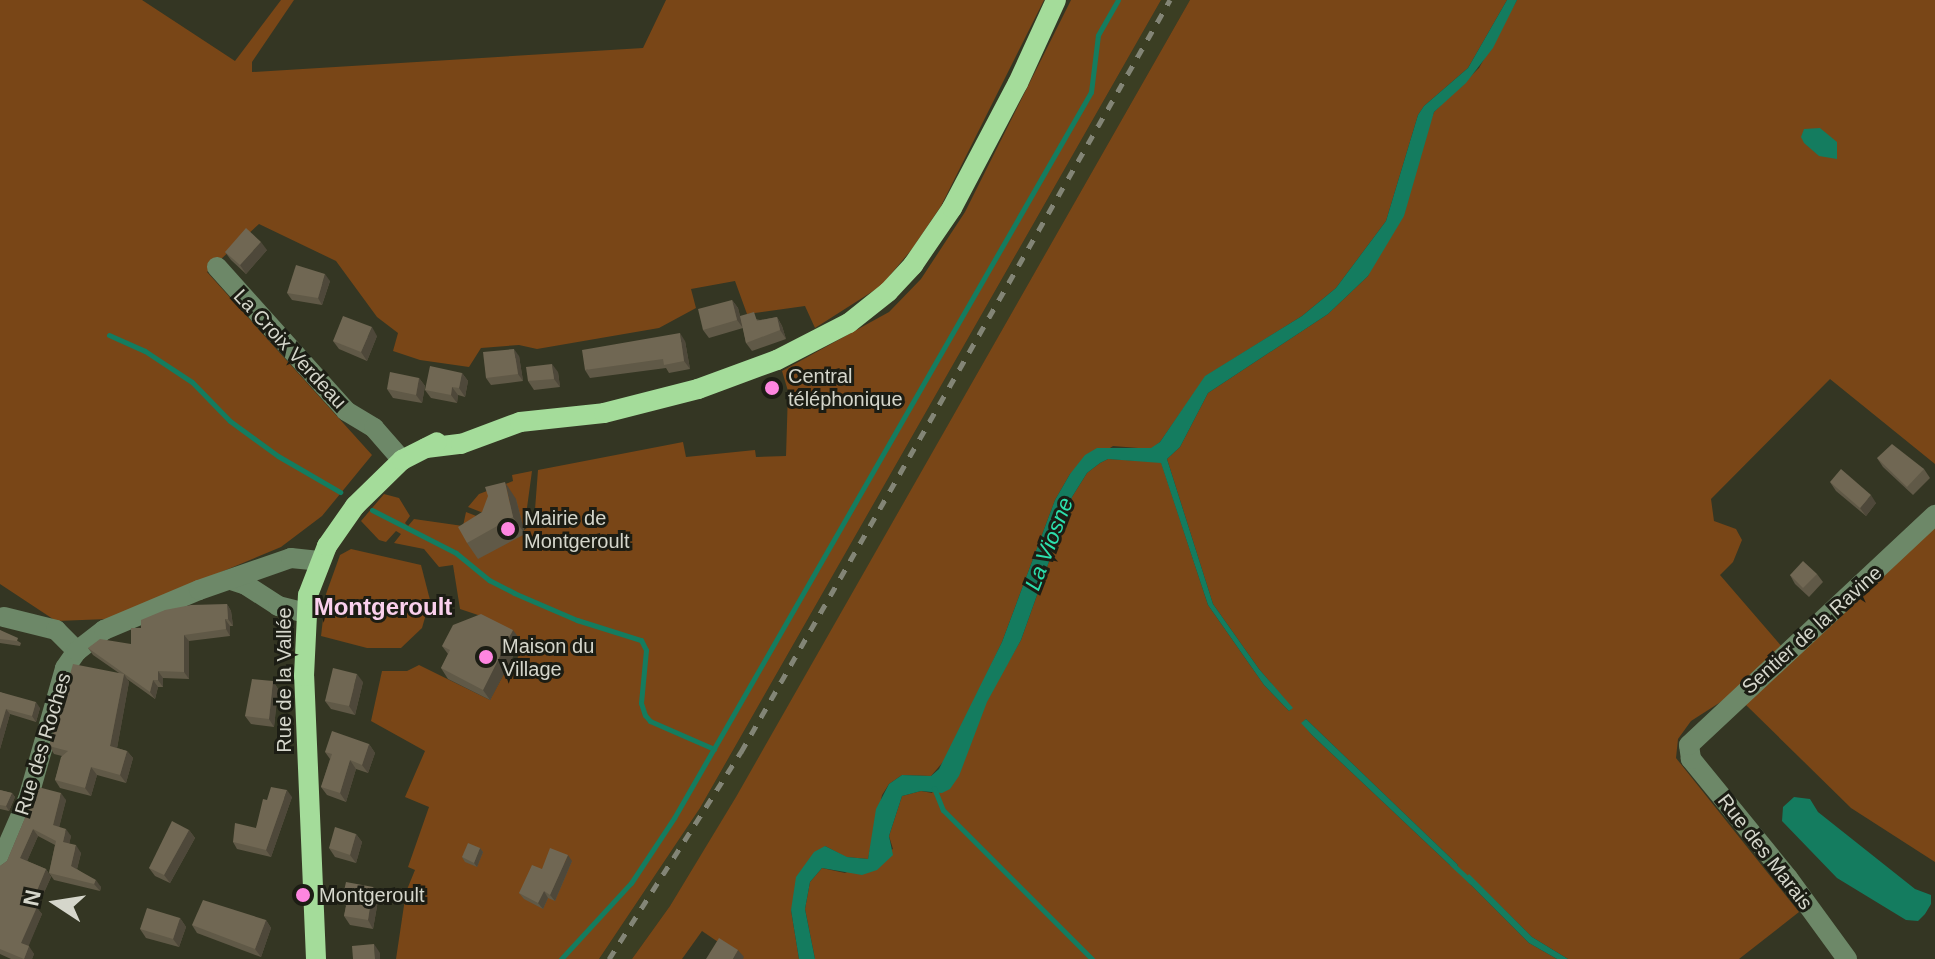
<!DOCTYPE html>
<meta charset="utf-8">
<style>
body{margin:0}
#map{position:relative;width:1935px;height:959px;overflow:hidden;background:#343623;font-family:Helvetica,sans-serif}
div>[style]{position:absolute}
.built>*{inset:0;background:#3b3e23}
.green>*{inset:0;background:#794617}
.water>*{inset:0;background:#147c5f}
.stream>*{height:5px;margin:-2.5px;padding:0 2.5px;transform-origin:2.5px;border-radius:2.5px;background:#147c5f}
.minor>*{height:20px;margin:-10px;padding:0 10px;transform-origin:10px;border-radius:10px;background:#6d8868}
.major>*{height:20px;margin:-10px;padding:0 10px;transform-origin:10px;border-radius:10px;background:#a4dc9a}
.rail>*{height:5px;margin-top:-2.5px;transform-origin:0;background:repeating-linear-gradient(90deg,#838576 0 10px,transparent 0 20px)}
.wall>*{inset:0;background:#605947}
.shaded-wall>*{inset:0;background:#4e483a}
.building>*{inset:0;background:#706753}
.dots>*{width:22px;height:22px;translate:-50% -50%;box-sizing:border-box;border:4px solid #1c1d14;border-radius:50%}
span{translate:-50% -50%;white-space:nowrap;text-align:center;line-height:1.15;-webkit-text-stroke:6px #1c1d14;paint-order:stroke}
.street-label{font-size:20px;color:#d5d6cb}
.poi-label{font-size:20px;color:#d5d6cb}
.left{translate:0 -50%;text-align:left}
.water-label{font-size:22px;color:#2ce0ad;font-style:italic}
.quarter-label{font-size:24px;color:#fad0ed;font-weight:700}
.north{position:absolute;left:16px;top:863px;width:80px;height:80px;-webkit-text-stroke:6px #1c1d14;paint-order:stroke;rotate:282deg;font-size:22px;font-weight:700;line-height:32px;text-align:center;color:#d5d6cb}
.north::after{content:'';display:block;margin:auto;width:28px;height:36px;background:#d5d6cb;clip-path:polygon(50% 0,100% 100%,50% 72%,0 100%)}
</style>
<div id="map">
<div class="built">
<div style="clip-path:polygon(1161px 0,1190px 0,736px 798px,670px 906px,632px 959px,599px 959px,700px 808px)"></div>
</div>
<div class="green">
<div style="clip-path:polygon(0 0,142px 0,235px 61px,281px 0,294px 0,252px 62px,252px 72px,643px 48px,666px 0,1044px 0,941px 206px,912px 249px,881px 286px,815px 328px,805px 306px,747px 314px,735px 281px,691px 289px,696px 308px,659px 328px,537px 349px,519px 345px,481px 348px,469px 367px,420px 360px,393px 351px,398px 333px,377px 317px,336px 261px,259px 224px,207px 272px,372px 455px,322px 516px,281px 547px,108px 619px,56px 621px,0 584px)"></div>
<div style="clip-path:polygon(1071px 0,1161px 0,700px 808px,599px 959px,396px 959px,406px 892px,415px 870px,408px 867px,429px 807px,405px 797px,425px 751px,371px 721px,382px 671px,407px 671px,419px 665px,490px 700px,506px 670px,511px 671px,525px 643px,481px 616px,460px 609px,453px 565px,439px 567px,424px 549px,394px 543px,401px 534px,396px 531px,386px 542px,379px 540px,361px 521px,384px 494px,399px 498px,410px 516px,405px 523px,408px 526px,414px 519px,463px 526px,466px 512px,484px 519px,486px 514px,468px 507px,479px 494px,513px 481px,512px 475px,532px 471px,524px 530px,534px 523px,538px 470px,683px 442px,686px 457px,755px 450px,756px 457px,786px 456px,788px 391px,782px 371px,889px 312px,921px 279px,965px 212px)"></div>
<div style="clip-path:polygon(1190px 0,1507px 0,1468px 68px,1424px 106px,1418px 115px,1386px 221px,1336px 288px,1302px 316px,1206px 376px,1160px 442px,1151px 449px,1113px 446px,1070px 474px,1055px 500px,1002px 642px,948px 756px,931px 776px,902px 775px,889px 784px,882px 795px,868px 859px,846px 857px,825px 846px,791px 910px,799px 959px,743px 959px,702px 931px,682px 959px,632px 959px,670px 906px,736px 797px)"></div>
<div style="clip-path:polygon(evenodd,1517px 0,1935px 0,1935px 464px,1830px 379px,1711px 499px,1714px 521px,1736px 529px,1742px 540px,1733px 562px,1720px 575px,1783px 648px,1730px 696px,1691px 721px,1678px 739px,1676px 758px,1799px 912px,1739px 959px,1568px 959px,1532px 937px,1469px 875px,1465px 879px,1529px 943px,1557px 959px,815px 959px,805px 909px,810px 882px,822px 868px,845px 873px,893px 849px,889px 836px,902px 796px,921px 791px,932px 793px,1021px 640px,1072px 497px,1087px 473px,1100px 463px,1108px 459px,1161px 462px,1208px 605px,1264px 685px,1289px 711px,1292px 708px,1259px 669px,1213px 604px,1167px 459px,1180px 447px,1208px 393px,1328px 314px,1368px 276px,1434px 112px,1479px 68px,1517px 0,1306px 719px,1458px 865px,1454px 869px,1312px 735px,1302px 723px,1306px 719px)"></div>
<div style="clip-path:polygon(1935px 522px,1935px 862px,1851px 808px,1746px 705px,1752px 694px)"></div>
<div style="clip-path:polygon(351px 549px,421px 565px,430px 600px,422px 628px,401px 648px,367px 648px,321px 636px,326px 594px,340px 555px)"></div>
</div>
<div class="water">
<div style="clip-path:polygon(1507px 0,1517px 0,1493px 48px,1466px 83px,1434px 112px,1404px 216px,1368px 276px,1328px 314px,1208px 393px,1180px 447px,1167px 459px,1213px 604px,1259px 669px,1293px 708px,1289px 711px,1264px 685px,1208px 605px,1161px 463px,1108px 459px,1100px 463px,1087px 473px,1072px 497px,1021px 640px,987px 702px,959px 776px,950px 789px,942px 793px,921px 791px,902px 796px,889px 836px,893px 855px,877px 870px,862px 875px,822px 868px,810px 882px,805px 909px,815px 959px,799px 959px,791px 910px,796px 877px,814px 852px,825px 846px,847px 857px,868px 859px,876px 809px,889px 784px,902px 775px,931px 776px,939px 769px,1002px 642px,1055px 500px,1070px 474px,1085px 455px,1097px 448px,1151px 448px,1160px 442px,1205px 376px,1302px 316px,1336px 288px,1386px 221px,1418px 115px,1424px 106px,1468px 68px)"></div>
<div style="clip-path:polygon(1820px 128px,1837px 142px,1837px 159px,1819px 156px,1804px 143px,1801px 137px,1804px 129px)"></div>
<div style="clip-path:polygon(1306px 719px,1458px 865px,1454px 869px,1312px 735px,1301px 723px)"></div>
<div style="clip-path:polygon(1794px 797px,1810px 799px,1818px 812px,1915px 889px,1931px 895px,1931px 904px,1925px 914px,1918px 921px,1906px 920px,1837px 878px,1782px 821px,1783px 807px)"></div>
<div style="clip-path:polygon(1469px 874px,1532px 937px,1568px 959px,1557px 959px,1529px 943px,1465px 879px)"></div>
</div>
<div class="stream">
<div style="left:109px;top:335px;width:39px;rotate:24deg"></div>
<div style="left:145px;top:351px;width:56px;rotate:33.4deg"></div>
<div style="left:192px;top:382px;width:54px;rotate:45.7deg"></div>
<div style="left:230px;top:421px;width:59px;rotate:36.1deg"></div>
<div style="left:278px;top:456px;width:72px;rotate:30.1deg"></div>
<div style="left:372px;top:510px;width:94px;rotate:27.1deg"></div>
<div style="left:456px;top:553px;width:43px;rotate:39.3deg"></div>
<div style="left:489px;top:580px;width:28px;rotate:27deg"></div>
<div style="left:514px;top:593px;width:69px;rotate:23.2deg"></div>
<div style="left:577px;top:620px;width:67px;rotate:17.4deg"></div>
<div style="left:641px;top:640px;width:11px;rotate:63deg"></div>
<div style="left:646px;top:650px;width:53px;rotate:95.4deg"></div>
<div style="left:641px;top:703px;width:13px;rotate:72deg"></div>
<div style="left:645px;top:715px;width:8px;rotate:50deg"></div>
<div style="left:650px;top:721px;width:70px;rotate:23.6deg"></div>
<div style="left:934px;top:788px;width:24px;rotate:68deg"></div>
<div style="left:943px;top:810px;width:211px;rotate:45deg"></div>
<div style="left:1452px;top:864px;width:26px;rotate:43deg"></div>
<div style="left:561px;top:959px;width:103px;rotate:-47.4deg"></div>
<div style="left:631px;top:883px;width:78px;rotate:-56.5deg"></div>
<div style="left:674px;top:818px;width:837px;rotate:-60.13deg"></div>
<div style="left:1091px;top:92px;width:57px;rotate:-83deg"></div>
<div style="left:1098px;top:35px;width:40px;rotate:-60.3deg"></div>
</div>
<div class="minor">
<div style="left:217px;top:267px;width:193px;rotate:48.1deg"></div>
<div style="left:346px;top:411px;width:33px;rotate:31deg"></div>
<div style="left:374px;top:428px;width:43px;rotate:48.8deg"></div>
<div style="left:231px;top:580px;width:16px;rotate:18deg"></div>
<div style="left:246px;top:585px;width:38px;rotate:33deg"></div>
<div style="left:278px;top:606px;width:29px;rotate:14deg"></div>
<div style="left:4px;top:617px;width:54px;rotate:14deg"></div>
<div style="left:56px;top:630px;width:30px;rotate:45deg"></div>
<div style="left:0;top:863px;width:70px;rotate:-66.4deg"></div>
<div style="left:28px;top:799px;width:136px;rotate:-74.2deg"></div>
<div style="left:65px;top:668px;width:21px;rotate:-55deg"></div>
<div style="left:77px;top:651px;width:34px;rotate:-38deg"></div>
<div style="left:104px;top:630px;width:103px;rotate:-22.8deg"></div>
<div style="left:199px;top:590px;width:97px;rotate:-19.2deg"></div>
<div style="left:291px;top:558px;width:28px;rotate:6deg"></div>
<div style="left:1847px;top:959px;width:100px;rotate:-126.1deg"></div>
<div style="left:1788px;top:878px;width:154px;rotate:-129.2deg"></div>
<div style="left:1691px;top:759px;width:14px;rotate:-98deg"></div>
<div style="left:1689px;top:745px;width:337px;rotate:-43.1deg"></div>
</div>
<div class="major">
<div style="left:426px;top:448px;width:35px;rotate:-7deg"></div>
<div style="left:461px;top:444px;width:63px;rotate:-20.4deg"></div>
<div style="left:520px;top:422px;width:84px;rotate:-6.1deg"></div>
<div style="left:604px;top:413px;width:97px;rotate:-14.3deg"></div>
<div style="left:698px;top:389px;width:84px;rotate:-20.2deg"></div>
<div style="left:777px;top:360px;width:81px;rotate:-27.2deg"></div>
<div style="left:849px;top:323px;width:50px;rotate:-38.5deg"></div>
<div style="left:888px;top:292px;width:37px;rotate:-47deg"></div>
<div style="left:913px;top:265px;width:69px;rotate:-55.6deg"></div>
<div style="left:952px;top:208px;width:141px;rotate:-62.2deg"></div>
<div style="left:1018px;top:83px;width:91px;rotate:-65.4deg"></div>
<div style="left:316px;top:959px;width:283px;rotate:-92.4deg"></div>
<div style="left:304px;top:676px;width:81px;rotate:-87.2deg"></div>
<div style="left:308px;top:595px;width:53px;rotate:-68.8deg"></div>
<div style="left:327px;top:546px;width:49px;rotate:-55deg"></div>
<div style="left:355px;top:506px;width:66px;rotate:-44.4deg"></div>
<div style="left:402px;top:460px;width:39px;rotate:-27deg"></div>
</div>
<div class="rail">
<div style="left:609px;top:959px;width:246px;rotate:-57.5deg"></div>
<div style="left:741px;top:752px;width:866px;rotate:-60.3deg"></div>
</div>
<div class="wall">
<div style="clip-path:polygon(267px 250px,246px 274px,231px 260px,225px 252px)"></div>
<div style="clip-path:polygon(330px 281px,322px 305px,292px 300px,287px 293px)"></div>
<div style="clip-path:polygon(732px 300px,738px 308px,740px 316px,760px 320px,777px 317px,782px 326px,786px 339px,752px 351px,746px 343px,743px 328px,709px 338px,703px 330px)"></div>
<div style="clip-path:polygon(377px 336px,367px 361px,339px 349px,333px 341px)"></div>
<div style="clip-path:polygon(685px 341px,690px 369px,669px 373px,666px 368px,590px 378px,585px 370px)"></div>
<div style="clip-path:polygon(519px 356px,523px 381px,491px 385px,486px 378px)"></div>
<div style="clip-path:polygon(558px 372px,560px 387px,534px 390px,528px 381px)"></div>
<div style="clip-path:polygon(462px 373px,468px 381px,465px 397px,458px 395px,457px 403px,431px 398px,425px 390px)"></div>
<div style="clip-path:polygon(419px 378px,425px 386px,422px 403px,393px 398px,387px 389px)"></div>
<div style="clip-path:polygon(1877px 458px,1924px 469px,1930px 478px,1913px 495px,1883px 467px)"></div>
<div style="clip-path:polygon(1830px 482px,1876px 503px,1866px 516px,1836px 491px)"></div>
<div style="clip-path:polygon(516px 499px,525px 534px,478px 559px,467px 543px)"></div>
<div style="clip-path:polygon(1817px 574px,1823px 582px,1809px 597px,1795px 584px,1790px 575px)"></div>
<div style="clip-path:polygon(227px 604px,231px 611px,233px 626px,230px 626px,230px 636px,189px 641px,189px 679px,163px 678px,163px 687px,158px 687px,155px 699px,127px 679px,129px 682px,117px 748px,127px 751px,133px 758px,126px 783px,97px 775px,91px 796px,60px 788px,55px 780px,62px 756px,54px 754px,49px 746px,119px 673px,93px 655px,88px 648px,131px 644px,141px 628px)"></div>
<div style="clip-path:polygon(0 630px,21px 643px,20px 646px,0 643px)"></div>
<div style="clip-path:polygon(521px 641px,490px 700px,448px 679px,441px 668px,448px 654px,442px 646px)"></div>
<div style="clip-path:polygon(273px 681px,278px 689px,274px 727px,251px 724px,245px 716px)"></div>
<div style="clip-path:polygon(363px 682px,355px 715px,331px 709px,325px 701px)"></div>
<div style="clip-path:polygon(0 692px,40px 708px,36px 722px,10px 714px,0 749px)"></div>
<div style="clip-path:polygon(369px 744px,375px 753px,368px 773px,356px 769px,346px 802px,327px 795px,321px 787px,330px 759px,325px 752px)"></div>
<div style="clip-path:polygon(38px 787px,66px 800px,59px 827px,71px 836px,69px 844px,81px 853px,77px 869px,101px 887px,100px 891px,54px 880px,49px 873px,55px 845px,38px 836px,27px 861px,46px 869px,51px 877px,37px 908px,42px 914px,28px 946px,34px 954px,32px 959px,11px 959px,0 954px,0 866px,7px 861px)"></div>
<div style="clip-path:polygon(0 790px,12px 793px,15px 797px,9px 811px,0 809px)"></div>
<div style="clip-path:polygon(292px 797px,271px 857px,237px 849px,233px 842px,256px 828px,267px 800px)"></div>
<div style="clip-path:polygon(189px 830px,195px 838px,170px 883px,155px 876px,149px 868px)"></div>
<div style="clip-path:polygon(356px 834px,362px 842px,356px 863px,335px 857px,329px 848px)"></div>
<div style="clip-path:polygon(480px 848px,483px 852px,477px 867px,465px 862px,462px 857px)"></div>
<div style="clip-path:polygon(572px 861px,555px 901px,548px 898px,543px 909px,524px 899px,519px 893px,542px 869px)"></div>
<div style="clip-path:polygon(373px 887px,379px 895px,373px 929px,350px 925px,344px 916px,346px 906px,342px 900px)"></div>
<div style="clip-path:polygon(180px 918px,186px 927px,179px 947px,146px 938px,140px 929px)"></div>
<div style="clip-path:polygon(266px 920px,271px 928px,261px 957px,197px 933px,192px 925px)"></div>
</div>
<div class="shaded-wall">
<div style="clip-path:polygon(261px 242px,267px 250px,246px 274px,240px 265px)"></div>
<div style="clip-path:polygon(325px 274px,330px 281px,322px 305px,318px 298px)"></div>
<div style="clip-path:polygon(732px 300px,738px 308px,743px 328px,737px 320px)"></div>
<div style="clip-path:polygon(777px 317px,782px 326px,786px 339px,780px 330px)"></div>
<div style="clip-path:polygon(372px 327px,377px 336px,367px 361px,361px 352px)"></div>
<div style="clip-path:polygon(680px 333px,685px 341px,690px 369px,684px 361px)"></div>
<div style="clip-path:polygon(514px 349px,519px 356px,523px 381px,518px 374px)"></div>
<div style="clip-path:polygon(552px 364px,558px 372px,560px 387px,554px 379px)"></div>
<div style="clip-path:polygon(462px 373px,468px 381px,465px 397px,459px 388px)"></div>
<div style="clip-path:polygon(419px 378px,425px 386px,422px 403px,416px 395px)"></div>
<div style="clip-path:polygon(452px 387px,458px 395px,457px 403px,451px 395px)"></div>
<div style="clip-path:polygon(505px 482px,516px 499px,525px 534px,513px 517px)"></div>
<div style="clip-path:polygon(1871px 495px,1876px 503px,1866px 516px,1860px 508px)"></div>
<div style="clip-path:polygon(227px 604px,231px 611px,233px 626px,228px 619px)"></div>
<div style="clip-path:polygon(225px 619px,230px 626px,230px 636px,226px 629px)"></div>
<div style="clip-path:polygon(513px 630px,521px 641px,490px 700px,483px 690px)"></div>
<div style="clip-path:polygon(184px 635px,189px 641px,189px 679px,184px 672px)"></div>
<div style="clip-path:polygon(158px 671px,163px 678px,163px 687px,158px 680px)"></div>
<div style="clip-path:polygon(124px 674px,129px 682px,116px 754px,110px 746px)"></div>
<div style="clip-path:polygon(357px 674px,363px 682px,355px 715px,349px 706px)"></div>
<div style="clip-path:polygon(153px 680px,158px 687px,155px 699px,150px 692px)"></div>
<div style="clip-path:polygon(273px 681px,278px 689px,274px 727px,269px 719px)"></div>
<div style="clip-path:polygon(36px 702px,40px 708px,36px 722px,32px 716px)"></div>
<div style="clip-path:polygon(6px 709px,10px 714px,0 749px,0 729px)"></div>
<div style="clip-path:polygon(369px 744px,375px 753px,368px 773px,362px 765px)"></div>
<div style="clip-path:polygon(127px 751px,133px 758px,126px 783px,120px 775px)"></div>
<div style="clip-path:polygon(350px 760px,356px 769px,346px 802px,340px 793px)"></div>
<div style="clip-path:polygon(91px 767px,97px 775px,91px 796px,85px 788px)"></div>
<div style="clip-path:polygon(287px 790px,292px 797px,271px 857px,266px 850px)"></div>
<div style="clip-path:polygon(12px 793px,15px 797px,9px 811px,6px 806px)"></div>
<div style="clip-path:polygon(61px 793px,66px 800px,58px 832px,53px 825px)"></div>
<div style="clip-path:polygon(33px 829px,38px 836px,25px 866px,20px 858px)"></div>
<div style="clip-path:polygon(66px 829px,71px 836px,68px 849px,63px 842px)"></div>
<div style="clip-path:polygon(189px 830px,195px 838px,170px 883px,164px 875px)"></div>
<div style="clip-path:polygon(356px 834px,362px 842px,356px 863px,350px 855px)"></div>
<div style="clip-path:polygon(76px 845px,81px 853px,76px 873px,71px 866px)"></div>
<div style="clip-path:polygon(480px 848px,483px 852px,477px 867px,474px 863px)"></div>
<div style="clip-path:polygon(568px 855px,572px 861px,555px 901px,550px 895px)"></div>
<div style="clip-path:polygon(46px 869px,51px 877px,37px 908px,42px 914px,27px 950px,21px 943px,31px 905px)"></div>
<div style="clip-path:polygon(96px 880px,101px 887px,100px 891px,94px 884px)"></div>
<div style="clip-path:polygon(373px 887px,379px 895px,373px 929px,368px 920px)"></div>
<div style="clip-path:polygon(544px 891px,548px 898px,543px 909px,538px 903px)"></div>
<div style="clip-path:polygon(180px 918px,186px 927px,179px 947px,173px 939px)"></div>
<div style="clip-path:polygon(266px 920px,271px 928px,261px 957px,255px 949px)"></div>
<div style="clip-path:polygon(374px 944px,380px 953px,380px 959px,375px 959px)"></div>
<div style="clip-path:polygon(29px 946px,34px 954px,32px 959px,24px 959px)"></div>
<div style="clip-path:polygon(738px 950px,744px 957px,743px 959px,733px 959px)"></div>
</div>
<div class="building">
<div style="clip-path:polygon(246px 228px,261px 242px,240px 265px,225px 252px)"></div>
<div style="clip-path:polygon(296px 265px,325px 274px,318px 298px,287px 293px)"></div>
<div style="clip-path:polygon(732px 300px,737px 320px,703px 330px,698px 309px)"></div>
<div style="clip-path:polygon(754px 312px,757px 321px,777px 317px,780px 330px,746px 343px,740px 316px)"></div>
<div style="clip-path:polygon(343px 316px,372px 327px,361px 352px,333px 341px)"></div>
<div style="clip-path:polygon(680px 333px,684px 361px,664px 365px,663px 359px,585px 370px,582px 350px)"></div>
<div style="clip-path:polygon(514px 349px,518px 374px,486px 378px,483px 352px)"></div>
<div style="clip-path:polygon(552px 364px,554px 379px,528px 381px,526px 367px)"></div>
<div style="clip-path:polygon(430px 366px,462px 373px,459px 388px,452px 387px,451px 395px,425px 390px)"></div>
<div style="clip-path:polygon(390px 372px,419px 378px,416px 395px,387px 389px)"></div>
<div style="clip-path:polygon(1892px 444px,1924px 469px,1907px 487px,1877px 458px)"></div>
<div style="clip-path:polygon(1841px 469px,1871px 495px,1860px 508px,1830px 482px)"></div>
<div style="clip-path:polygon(505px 482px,513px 517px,467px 543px,458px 527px,482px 512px,488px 496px,485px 487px)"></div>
<div style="clip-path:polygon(1803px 561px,1817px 574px,1803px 588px,1790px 575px)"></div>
<div style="clip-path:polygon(227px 604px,228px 619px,225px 619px,226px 629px,184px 635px,184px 672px,158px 671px,158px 680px,153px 680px,150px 692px,88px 648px,100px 639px,131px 644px,131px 628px,141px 628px,141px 620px,165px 610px,191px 605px)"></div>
<div style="clip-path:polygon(481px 614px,513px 630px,483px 690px,441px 668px,450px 650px,442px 646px,453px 625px)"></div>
<div style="clip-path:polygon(0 630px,18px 638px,17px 641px,0 639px)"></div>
<div style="clip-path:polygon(73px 664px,124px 674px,110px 746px,127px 751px,120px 775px,91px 767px,85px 788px,55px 780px,61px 757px,68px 751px,49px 746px)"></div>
<div style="clip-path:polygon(333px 668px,357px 674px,349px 706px,325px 701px)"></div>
<div style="clip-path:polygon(252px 679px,273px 681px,269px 719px,245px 716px)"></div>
<div style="clip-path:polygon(0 692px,36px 702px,32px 716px,6px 709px,0 729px)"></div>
<div style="clip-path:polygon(332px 731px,369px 744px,362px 765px,350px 760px,340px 793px,321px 787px,332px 754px,325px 752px)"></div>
<div style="clip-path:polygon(38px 787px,61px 793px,53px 825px,66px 829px,63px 842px,76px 845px,71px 866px,96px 880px,94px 884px,49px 873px,56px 841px,33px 829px,20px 858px,46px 869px,31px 905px,37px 907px,21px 943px,29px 946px,24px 959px,0 949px,0 866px,7px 861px)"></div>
<div style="clip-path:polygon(271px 787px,287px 790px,266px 850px,233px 842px,235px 823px,256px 828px,263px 799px,267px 800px)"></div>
<div style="clip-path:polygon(0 790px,12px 793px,6px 806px,0 805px)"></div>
<div style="clip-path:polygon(172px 821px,189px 830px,164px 875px,149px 868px)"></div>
<div style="clip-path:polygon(335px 827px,356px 834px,350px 855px,329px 848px)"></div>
<div style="clip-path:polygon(468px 843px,480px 848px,474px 863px,462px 857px)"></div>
<div style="clip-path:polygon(550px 848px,568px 855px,550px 895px,544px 891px,538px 903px,519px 893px,532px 865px,542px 869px)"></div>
<div style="clip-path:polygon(346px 882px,373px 887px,368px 920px,344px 916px,347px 901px,342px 900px)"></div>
<div style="clip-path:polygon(203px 900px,266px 920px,255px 949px,192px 925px)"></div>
<div style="clip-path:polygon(147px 908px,180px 918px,173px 939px,140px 929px)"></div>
<div style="clip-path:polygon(719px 938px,738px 950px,733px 959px,706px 959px)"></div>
<div style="clip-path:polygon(374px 944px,375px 959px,353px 959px,352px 946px)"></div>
</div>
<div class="dots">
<div style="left:772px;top:388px;background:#fe86e0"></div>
<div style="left:508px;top:529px;background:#fe86e0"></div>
<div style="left:486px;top:657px;background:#fe86e0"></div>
<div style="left:303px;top:895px;background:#fe86e0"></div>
</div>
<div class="street-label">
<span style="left:290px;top:349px;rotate:47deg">La Croix Verdeau</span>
<span style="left:1812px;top:630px;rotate:-42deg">Sentier de la Ravine</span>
<span style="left:284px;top:680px;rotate:-90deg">Rue de la Vallée</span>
<span style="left:43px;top:744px;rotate:-73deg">Rue des Roches</span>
<span style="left:1765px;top:852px;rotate:52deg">Rue des Marais</span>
</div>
<div class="poi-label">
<span class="left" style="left:788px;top:388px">Central<br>téléphonique</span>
<span class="left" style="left:524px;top:530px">Mairie de<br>Montgeroult</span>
<span class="left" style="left:502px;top:658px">Maison du<br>Village</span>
<span class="left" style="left:319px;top:895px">Montgeroult</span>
</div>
<div class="water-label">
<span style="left:1049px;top:544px;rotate:-69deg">La Viosne</span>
</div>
<div class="quarter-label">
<span style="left:383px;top:607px">Montgeroult</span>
</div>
<div class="north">N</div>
</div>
